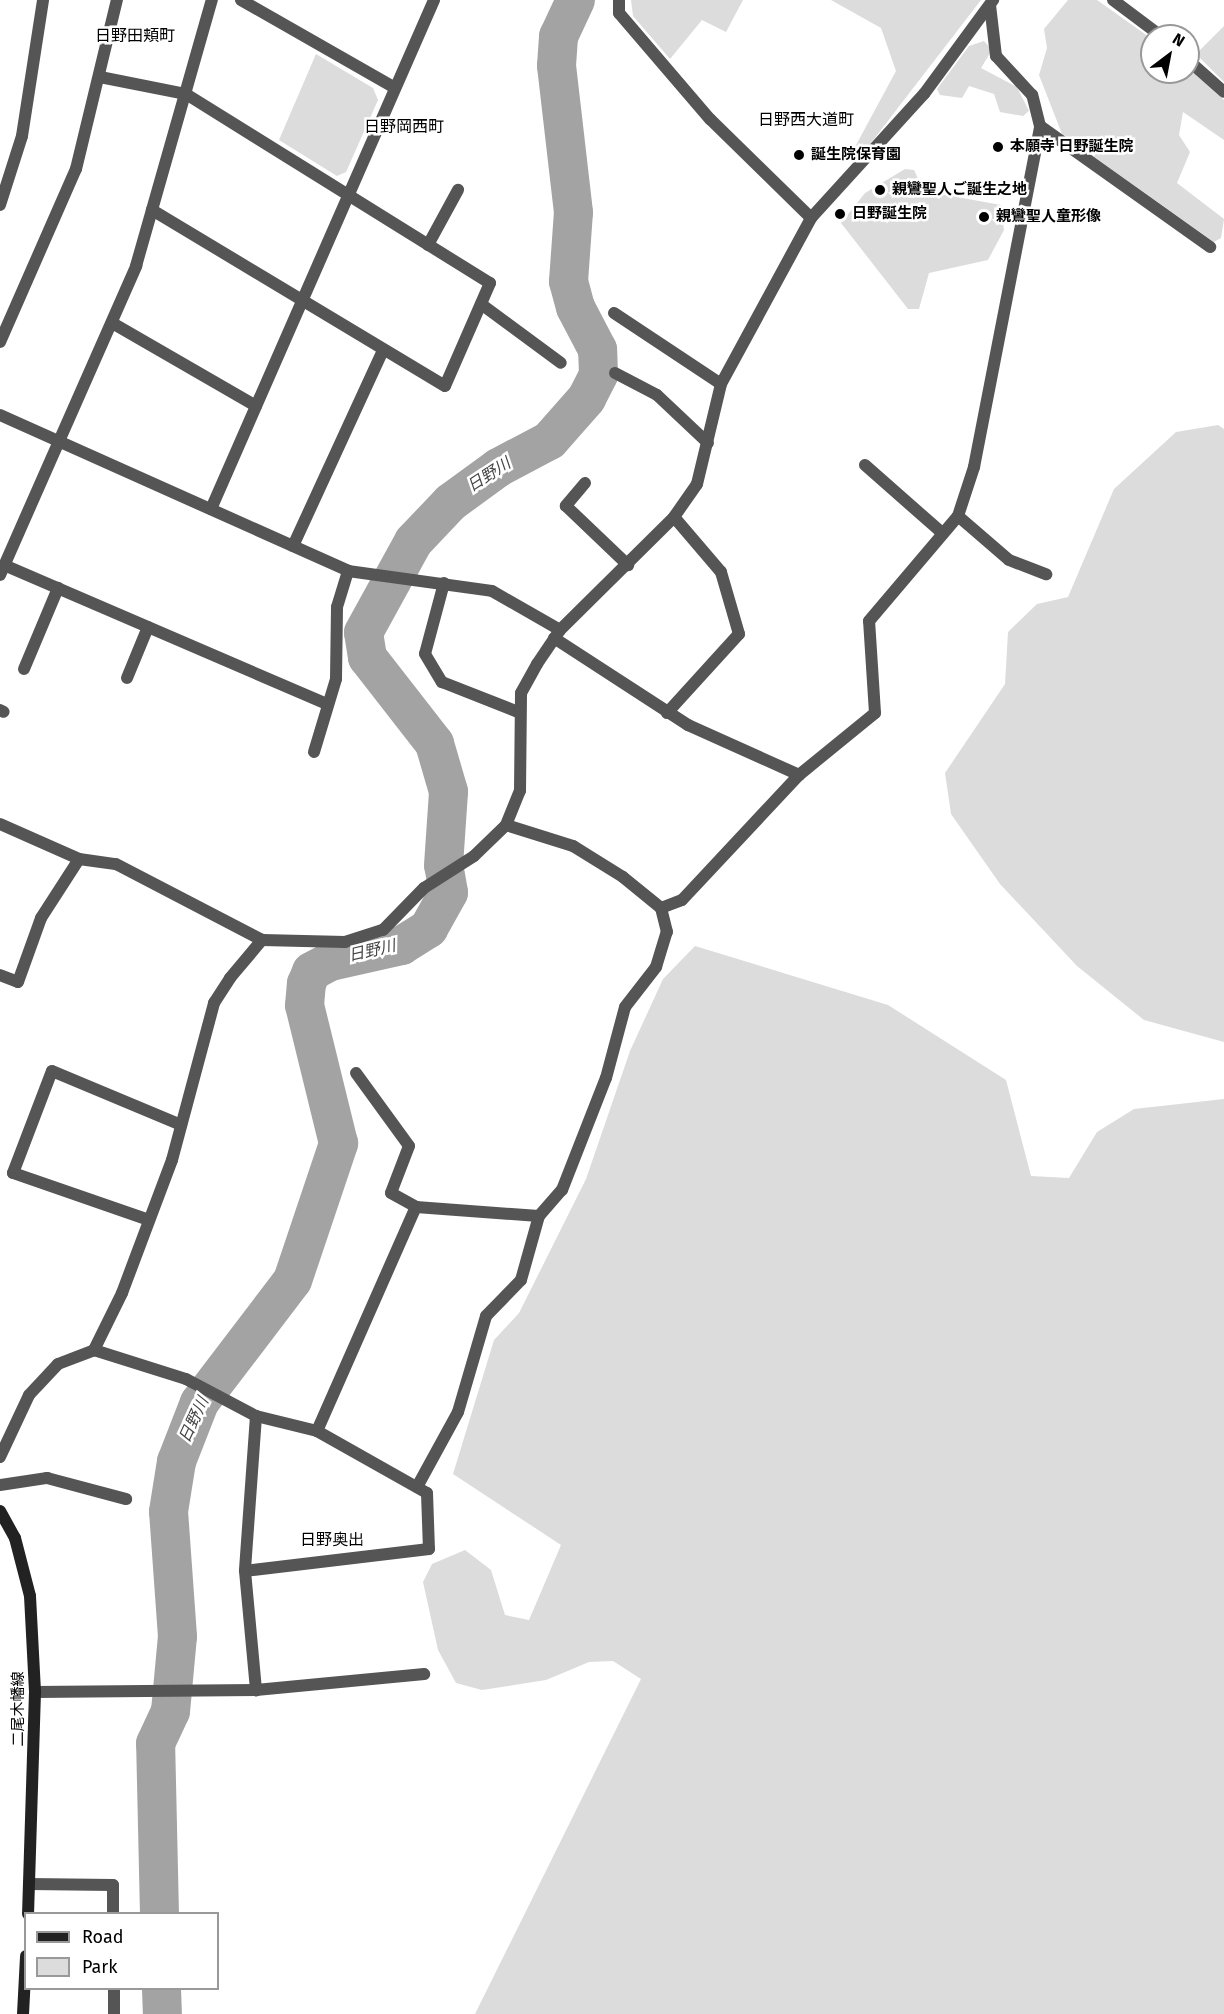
<!DOCTYPE html>
<meta charset="utf-8">
<style>
body{margin:0}
#map{position:relative;width:1224px;height:2014px;overflow:hidden;background:#fff;font-family:"Fira Sans","Noto Sans JP",sans-serif}
div>[style]{position:absolute}
.green>*{inset:0;background:#dcdcdc}
.river>*{height:39px;margin:-19.5px;padding:0 19.5px;transform-origin:19.5px;border-radius:19.5px;background:#a3a3a3}
.minor>*{height:12px;margin:-6px;padding:0 6px;transform-origin:6px;border-radius:6px;background:#555}
.tertiary>*{height:12px;margin:-6px;padding:0 6px;transform-origin:6px;border-radius:6px;background:#555}
.secondary>*{height:12px;margin:-6px;padding:0 6px;transform-origin:6px;border-radius:6px;background:#222}
.dots>*{width:16px;height:16px;translate:-50% -50%;box-sizing:border-box;border:3px solid #fff;border-radius:50%}
span{translate:-50% -50%;white-space:nowrap;text-align:center;line-height:1.15;-webkit-text-stroke:5px #fff;paint-order:stroke}
.poi-label{font-size:15px;color:#000;font-weight:700}
.left{translate:0 -50%;text-align:left}
.street-label{font-size:15px;color:#000}
.neighbourhood-label{font-size:16px;color:#000}
.water-label{font-size:16px;color:#444;font-style:italic}
.legend{position:absolute;left:24px;top:1912px;width:195px;height:78px;box-sizing:border-box;background:#fff;border:2px solid #999;margin:0;padding:8px 10px;list-style:none;font-size:18px;color:#000}
.legend li{display:flex;align-items:center;gap:12px;height:30px}
.legend b{width:30px;border:2px solid #999}
.north{position:absolute;left:1140px;top:24px;width:60px;height:60px;box-sizing:border-box;background:#fff;border:2px solid #999;border-radius:50%;rotate:32deg;font-size:16px;font-weight:700;line-height:24px;text-align:center;color:#000}
.north::after{content:'';display:block;margin:auto;width:21px;height:27px;background:#000;clip-path:polygon(50% 0,100% 100%,50% 72%,0 100%)}
</style>
<div id="map">
<div class="green">
<div style="clip-path:polygon(631px 0,743px 0,726px 32px,702px 20px,670px 59px,633px 16px)"></div>
<div style="clip-path:polygon(831px 0,981px 0,857px 161px,849px 158px,896px 71px,881px 28px)"></div>
<div style="clip-path:polygon(1068px 0,1097px 0,1152px 39px,1152px 72px,1188px 68px,1224px 100px,1224px 140px,1183px 112px,1179px 135px,1190px 152px,1177px 183px,1224px 219px,1221px 238px,1214px 242px,1062px 134px,1039px 75px,1047px 48px,1044px 29px)"></div>
<div style="clip-path:polygon(1224px 26px,1224px 82px,1196px 54px)"></div>
<div style="clip-path:polygon(984px 41px,992px 50px,981px 68px,1017px 87px,1029px 111px,1023px 116px,1000px 112px,994px 94px,969px 86px,962px 98px,940px 95px,937px 89px,969px 46px)"></div>
<div style="clip-path:polygon(316px 54px,373px 88px,378px 100px,346px 172px,337px 176px,279px 140px)"></div>
<div style="clip-path:polygon(905px 169px,914px 170px,924px 191px,1001px 205px,1004px 230px,988px 260px,929px 273px,919px 309px,908px 309px,841px 223px,865px 193px)"></div>
<div style="clip-path:polygon(1218px 425px,1224px 429px,1224px 1042px,1144px 1020px,1077px 966px,1000px 884px,951px 814px,945px 773px,1005px 684px,1008px 632px,1037px 604px,1068px 597px,1114px 489px,1176px 432px)"></div>
<div style="clip-path:polygon(695px 946px,888px 1005px,1006px 1080px,1031px 1176px,1069px 1178px,1097px 1132px,1134px 1109px,1224px 1099px,1224px 2014px,475px 2014px,641px 1679px,613px 1661px,589px 1662px,546px 1680px,482px 1690px,456px 1683px,438px 1650px,423px 1582px,432px 1564px,465px 1550px,491px 1570px,505px 1615px,529px 1620px,561px 1545px,453px 1474px,494px 1340px,519px 1313px,586px 1179px,630px 1051px,663px 979px)"></div>
</div>
<div class="river">
<div style="left:159px;top:1914px;width:171px;rotate:-91.3deg"></div>
<div style="left:155px;top:1743px;width:35px;rotate:-65deg"></div>
<div style="left:170px;top:1711px;width:75px;rotate:-84.7deg"></div>
<div style="left:177px;top:1636px;width:125px;rotate:-94.1deg"></div>
<div style="left:168px;top:1511px;width:51px;rotate:-80.9deg"></div>
<div style="left:176px;top:1461px;width:63px;rotate:-68.7deg"></div>
<div style="left:199px;top:1402px;width:153px;rotate:-52.7deg"></div>
<div style="left:292px;top:1280px;width:145px;rotate:-71.4deg"></div>
<div style="left:338px;top:1143px;width:142px;rotate:-103.8deg"></div>
<div style="left:304px;top:1005px;width:22px;rotate:-85deg"></div>
<div style="left:306px;top:983px;width:13px;rotate:-67deg"></div>
<div style="left:311px;top:971px;width:21px;rotate:-28deg"></div>
<div style="left:330px;top:961px;width:73px;rotate:-12.7deg"></div>
<div style="left:401px;top:945px;width:32px;rotate:-32deg"></div>
<div style="left:428px;top:928px;width:41px;rotate:-60.9deg"></div>
<div style="left:448px;top:892px;width:27px;rotate:-100deg"></div>
<div style="left:443px;top:865px;width:74px;rotate:-86.1deg"></div>
<div style="left:448px;top:791px;width:50px;rotate:-106.3deg"></div>
<div style="left:434px;top:743px;width:109px;rotate:-127.9deg"></div>
<div style="left:367px;top:657px;width:25px;rotate:-99deg"></div>
<div style="left:363px;top:632px;width:104px;rotate:-61.2deg"></div>
<div style="left:413px;top:541px;width:54px;rotate:-46.5deg"></div>
<div style="left:450px;top:502px;width:59px;rotate:-36.1deg"></div>
<div style="left:498px;top:467px;width:58px;rotate:-27.9deg"></div>
<div style="left:549px;top:440px;width:56px;rotate:-48.6deg"></div>
<div style="left:586px;top:398px;width:27px;rotate:-63deg"></div>
<div style="left:598px;top:374px;width:25px;rotate:-92deg"></div>
<div style="left:597px;top:349px;width:47px;rotate:-117.6deg"></div>
<div style="left:575px;top:307px;width:27px;rotate:-105deg"></div>
<div style="left:568px;top:281px;width:69px;rotate:-85.9deg"></div>
<div style="left:573px;top:212px;width:148px;rotate:-96.6deg"></div>
<div style="left:556px;top:65px;width:29px;rotate:-86deg"></div>
<div style="left:558px;top:36px;width:40px;rotate:-65deg"></div>
<div style="left:161px;top:1988px;width:26px;rotate:88deg"></div>
</div>
<div class="minor">
<div style="left:241px;top:0;width:177px;rotate:29.7deg"></div>
<div style="left:619px;top:0;width:13px;rotate:90deg"></div>
<div style="left:619px;top:13px;width:140px;rotate:49.4deg"></div>
<div style="left:710px;top:119px;width:141px;rotate:44.4deg"></div>
<div style="left:1113px;top:0;width:60px;rotate:36.9deg"></div>
<div style="left:1188px;top:60px;width:48px;rotate:41.6deg"></div>
<div style="left:100px;top:77px;width:88px;rotate:11.2deg"></div>
<div style="left:186px;top:94px;width:358px;rotate:31.9deg"></div>
<div style="left:490px;top:283px;width:112px;rotate:113.6deg"></div>
<div style="left:445px;top:386px;width:342px;rotate:-149deg"></div>
<div style="left:1040px;top:126px;width:209px;rotate:35.4deg"></div>
<div style="left:428px;top:245px;width:63px;rotate:-61.4deg"></div>
<div style="left:481px;top:304px;width:99px;rotate:36.4deg"></div>
<div style="left:614px;top:313px;width:128px;rotate:33.6deg"></div>
<div style="left:114px;top:324px;width:164px;rotate:30deg"></div>
<div style="left:0;top:342px;width:189px;rotate:-66.3deg"></div>
<div style="left:76px;top:169px;width:174px;rotate:-76.4deg"></div>
<div style="left:615px;top:373px;width:47px;rotate:27.6deg"></div>
<div style="left:657px;top:395px;width:70px;rotate:43.3deg"></div>
<div style="left:0;top:415px;width:381px;rotate:24.1deg"></div>
<div style="left:348px;top:571px;width:145px;rotate:7.9deg"></div>
<div style="left:492px;top:591px;width:78px;rotate:29.8deg"></div>
<div style="left:865px;top:465px;width:103px;rotate:41.4deg"></div>
<div style="left:585px;top:483px;width:30px;rotate:130deg"></div>
<div style="left:566px;top:506px;width:86px;rotate:43.6deg"></div>
<div style="left:211px;top:509px;width:556px;rotate:-66.34deg"></div>
<div style="left:958px;top:516px;width:67px;rotate:40.8deg"></div>
<div style="left:1009px;top:560px;width:40px;rotate:21deg"></div>
<div style="left:293px;top:546px;width:216px;rotate:-65.3deg"></div>
<div style="left:4px;top:565px;width:349px;rotate:23.3deg"></div>
<div style="left:0;top:575px;width:338px;rotate:-66.2deg"></div>
<div style="left:136px;top:266px;width:277px;rotate:-74.1deg"></div>
<div style="left:444px;top:583px;width:73px;rotate:105deg"></div>
<div style="left:425px;top:654px;width:33px;rotate:59deg"></div>
<div style="left:442px;top:682px;width:82px;rotate:21.5deg"></div>
<div style="left:554px;top:638px;width:160px;rotate:33deg"></div>
<div style="left:688px;top:725px;width:122px;rotate:24.2deg"></div>
<div style="left:24px;top:669px;width:88px;rotate:-67.2deg"></div>
<div style="left:127px;top:678px;width:55px;rotate:-67.6deg"></div>
<div style="left:0;top:710px;width:4px;rotate:27deg"></div>
<div style="left:667px;top:713px;width:107px;rotate:-47.7deg"></div>
<div style="left:739px;top:634px;width:65px;rotate:-106.2deg"></div>
<div style="left:721px;top:572px;width:72px;rotate:-130.5deg"></div>
<div style="left:314px;top:752px;width:76px;rotate:-73.2deg"></div>
<div style="left:336px;top:679px;width:72px;rotate:-89.2deg"></div>
<div style="left:337px;top:607px;width:38px;rotate:-73deg"></div>
<div style="left:0;top:824px;width:86px;rotate:23.9deg"></div>
<div style="left:79px;top:859px;width:37px;rotate:8deg"></div>
<div style="left:116px;top:864px;width:165px;rotate:27.5deg"></div>
<div style="left:661px;top:908px;width:22px;rotate:-21deg"></div>
<div style="left:682px;top:900px;width:171px;rotate:-46.9deg"></div>
<div style="left:799px;top:775px;width:98px;rotate:-39.2deg"></div>
<div style="left:875px;top:713px;width:92px;rotate:-93.7deg"></div>
<div style="left:869px;top:621px;width:138px;rotate:-49.7deg"></div>
<div style="left:958px;top:516px;width:52px;rotate:-71.9deg"></div>
<div style="left:974px;top:467px;width:347px;rotate:-79deg"></div>
<div style="left:1040px;top:126px;width:32px;rotate:-104deg"></div>
<div style="left:1032px;top:95px;width:53px;rotate:-132.7deg"></div>
<div style="left:996px;top:56px;width:51px;rotate:-96.7deg"></div>
<div style="left:0;top:975px;width:19px;rotate:21deg"></div>
<div style="left:18px;top:982px;width:68px;rotate:-70.2deg"></div>
<div style="left:41px;top:918px;width:70px;rotate:-57.2deg"></div>
<div style="left:356px;top:1073px;width:90px;rotate:54deg"></div>
<div style="left:409px;top:1146px;width:50px;rotate:111deg"></div>
<div style="left:391px;top:1193px;width:29px;rotate:29deg"></div>
<div style="left:416px;top:1207px;width:123px;rotate:4.2deg"></div>
<div style="left:149px;top:1220px;width:144px;rotate:-160.9deg"></div>
<div style="left:13px;top:1173px;width:109px;rotate:-69.1deg"></div>
<div style="left:52px;top:1071px;width:140px;rotate:22.7deg"></div>
<div style="left:94px;top:1350px;width:96px;rotate:17.5deg"></div>
<div style="left:186px;top:1379px;width:79px;rotate:27.9deg"></div>
<div style="left:256px;top:1416px;width:63px;rotate:13.8deg"></div>
<div style="left:317px;top:1431px;width:126px;rotate:29.4deg"></div>
<div style="left:427px;top:1493px;width:56px;rotate:88deg"></div>
<div style="left:429px;top:1549px;width:185px;rotate:173.2deg"></div>
<div style="left:256px;top:1416px;width:155px;rotate:94.1deg"></div>
<div style="left:245px;top:1571px;width:120px;rotate:84.7deg"></div>
<div style="left:317px;top:1431px;width:245px;rotate:-66.2deg"></div>
<div style="left:0;top:1457px;width:68px;rotate:-64.9deg"></div>
<div style="left:29px;top:1395px;width:42px;rotate:-46.9deg"></div>
<div style="left:58px;top:1364px;width:39px;rotate:-21deg"></div>
<div style="left:94px;top:1350px;width:64px;rotate:-63.8deg"></div>
<div style="left:122px;top:1293px;width:142px;rotate:-69.4deg"></div>
<div style="left:172px;top:1160px;width:163px;rotate:-75deg"></div>
<div style="left:214px;top:1003px;width:30px;rotate:-57deg"></div>
<div style="left:230px;top:978px;width:50px;rotate:-49.9deg"></div>
<div style="left:262px;top:940px;width:83px;rotate:1.4deg"></div>
<div style="left:345px;top:942px;width:40px;rotate:-18deg"></div>
<div style="left:383px;top:930px;width:59px;rotate:-45.7deg"></div>
<div style="left:424px;top:888px;width:59px;rotate:-32.6deg"></div>
<div style="left:474px;top:856px;width:45px;rotate:-44.1deg"></div>
<div style="left:506px;top:825px;width:37px;rotate:-68deg"></div>
<div style="left:520px;top:791px;width:98px;rotate:-89.4deg"></div>
<div style="left:521px;top:693px;width:33px;rotate:-61deg"></div>
<div style="left:537px;top:664px;width:41px;rotate:-55.9deg"></div>
<div style="left:560px;top:630px;width:161px;rotate:-44.7deg"></div>
<div style="left:674px;top:517px;width:40px;rotate:-55.1deg"></div>
<div style="left:697px;top:484px;width:103px;rotate:-76.5deg"></div>
<div style="left:721px;top:384px;width:189px;rotate:-61.5deg"></div>
<div style="left:811px;top:218px;width:168px;rotate:-47.7deg"></div>
<div style="left:924px;top:94px;width:117px;rotate:-53.7deg"></div>
<div style="left:0;top:1485px;width:48px;rotate:-8.5deg"></div>
<div style="left:47px;top:1478px;width:82px;rotate:14.9deg"></div>
<div style="left:417px;top:1487px;width:85px;rotate:-61.3deg"></div>
<div style="left:458px;top:1412px;width:100px;rotate:-73.7deg"></div>
<div style="left:486px;top:1316px;width:50px;rotate:-45.8deg"></div>
<div style="left:521px;top:1280px;width:66px;rotate:-74.3deg"></div>
<div style="left:539px;top:1216px;width:35px;rotate:-49deg"></div>
<div style="left:562px;top:1190px;width:120px;rotate:-68.6deg"></div>
<div style="left:606px;top:1078px;width:73px;rotate:-75deg"></div>
<div style="left:625px;top:1007px;width:51px;rotate:-52.2deg"></div>
<div style="left:656px;top:967px;width:37px;rotate:-73deg"></div>
<div style="left:667px;top:932px;width:25px;rotate:-104deg"></div>
<div style="left:661px;top:908px;width:49px;rotate:-140.8deg"></div>
<div style="left:623px;top:877px;width:59px;rotate:-148.2deg"></div>
<div style="left:573px;top:846px;width:70px;rotate:-162.6deg"></div>
<div style="left:35px;top:1692px;width:221px;rotate:-0.5deg"></div>
<div style="left:256px;top:1690px;width:169px;rotate:-5.4deg"></div>
<div style="left:29px;top:1884px;width:84px;rotate:0.7deg"></div>
<div style="left:113px;top:1885px;width:29px;rotate:90deg"></div>
<div style="left:114px;top:1988px;width:26px;rotate:90deg"></div>
</div>
<div class="tertiary">
<div style="left:0;top:205px;width:72px;rotate:-72.3deg"></div>
<div style="left:22px;top:136px;width:138px;rotate:-81.2deg"></div>
</div>
<div class="secondary">
<div style="left:0;top:1511px;width:31px;rotate:61deg"></div>
<div style="left:15px;top:1538px;width:60px;rotate:75.5deg"></div>
<div style="left:30px;top:1596px;width:96px;rotate:87deg"></div>
<div style="left:35px;top:1692px;width:222px;rotate:91.8deg"></div>
<div style="left:23px;top:2014px;width:58px;rotate:-87deg"></div>
</div>
<div class="dots">
<div style="left:998px;top:147px;background:#000"></div>
<div style="left:799px;top:155px;background:#000"></div>
<div style="left:880px;top:190px;background:#000"></div>
<div style="left:840px;top:214px;background:#000"></div>
<div style="left:984px;top:217px;background:#000"></div>
</div>
<div class="poi-label">
<span class="left" style="left:1010px;top:147px">本願寺 日野誕生院</span>
<span class="left" style="left:811px;top:155px">誕生院保育園</span>
<span class="left" style="left:892px;top:190px">親鸞聖人ご誕生之地</span>
<span class="left" style="left:852px;top:214px">日野誕生院</span>
<span class="left" style="left:996px;top:217px">親鸞聖人童形像</span>
</div>
<div class="street-label">
<span style="left:19px;top:1709px;rotate:-90deg">二尾木幡線</span>
</div>
<div class="neighbourhood-label">
<span style="left:135px;top:36px">日野田頬町</span>
<span style="left:806px;top:120px">日野西大道町</span>
<span style="left:404px;top:127px">日野岡西町</span>
<span style="left:332px;top:1540px">日野奥出</span>
</div>
<div class="water-label">
<span style="left:489px;top:475px;rotate:-33deg">日野川</span>
<span style="left:372px;top:951px;rotate:-13deg">日野川</span>
<span style="left:194px;top:1420px;rotate:-65deg">日野川</span>
</div>
<ul class="legend">
<li><b style="height:8px;background:#222"></b>Road</li>
<li><b style="height:16px;background:#dcdcdc"></b>Park</li>
</ul>
<div class="north">N</div>
</div>
